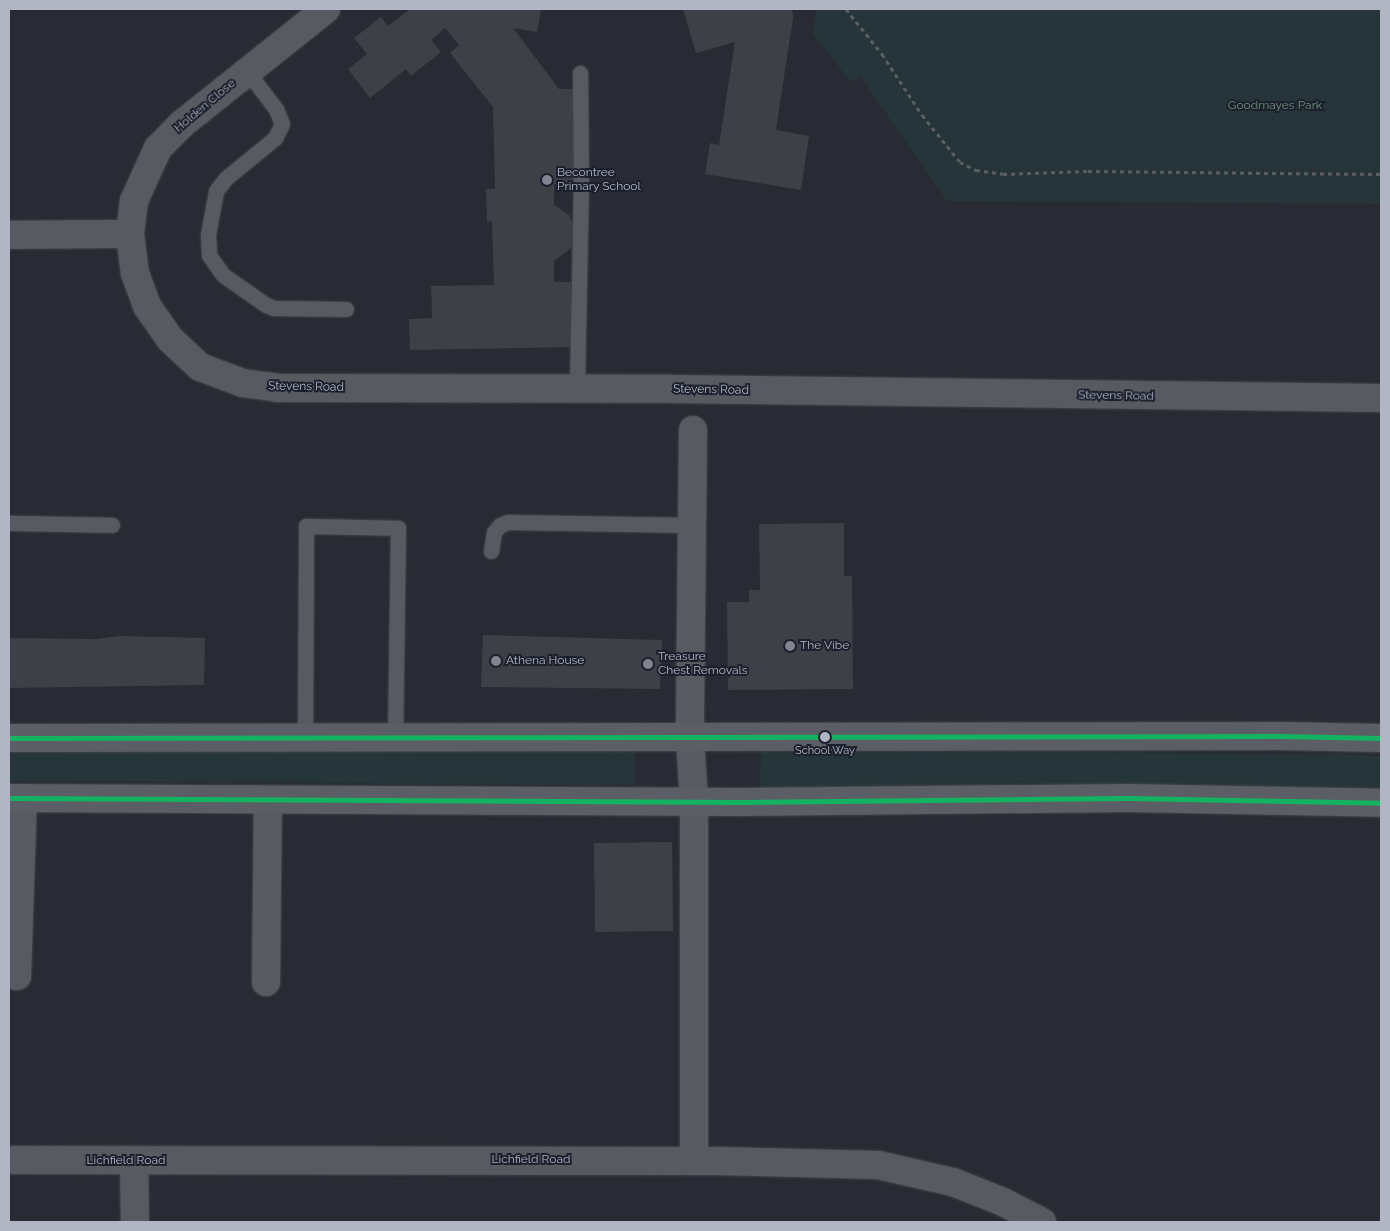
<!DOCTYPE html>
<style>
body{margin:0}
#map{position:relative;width:1390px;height:1231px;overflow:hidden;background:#282b33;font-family:Raleway,sans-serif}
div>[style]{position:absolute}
.green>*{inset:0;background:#263539}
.building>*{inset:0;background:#3d4047}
.path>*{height:3px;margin-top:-1.5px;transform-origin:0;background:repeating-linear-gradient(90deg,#5b5e65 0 4px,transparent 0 8px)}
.roads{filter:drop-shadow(0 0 1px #44464c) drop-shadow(0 0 1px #44464c)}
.lane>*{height:15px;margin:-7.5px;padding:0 7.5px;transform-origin:7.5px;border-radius:7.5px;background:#585a61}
.street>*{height:28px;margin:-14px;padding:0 14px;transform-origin:14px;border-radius:14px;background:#585a61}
.secondary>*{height:28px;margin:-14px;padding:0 14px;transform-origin:14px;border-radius:14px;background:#5c5e66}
.bus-1>*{height:5px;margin:-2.5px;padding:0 2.5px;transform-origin:2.5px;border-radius:2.5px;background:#13b361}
.dots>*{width:14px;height:14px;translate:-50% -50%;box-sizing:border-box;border:2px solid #1c202d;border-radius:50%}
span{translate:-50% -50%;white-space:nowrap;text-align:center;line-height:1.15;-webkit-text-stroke:4px #1c202d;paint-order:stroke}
.bus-label{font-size:11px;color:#b2b6c4}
.street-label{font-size:12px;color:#b2b6c4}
.park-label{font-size:12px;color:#6b937a}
.poi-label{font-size:12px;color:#b2b6c4}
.left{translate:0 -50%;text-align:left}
.frame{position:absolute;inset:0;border:10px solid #b2b6c4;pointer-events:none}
</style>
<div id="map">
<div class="green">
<div style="clip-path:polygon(816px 9px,1381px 9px,1381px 204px,947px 201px,860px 76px,851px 82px,813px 34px)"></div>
<div style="clip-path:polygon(9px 748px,635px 751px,635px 785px,9px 781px)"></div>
<div style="clip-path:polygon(761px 751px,1353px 754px,1381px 757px,1381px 791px,1257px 786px,760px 788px)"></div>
</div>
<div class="building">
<div style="clip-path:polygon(410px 9px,541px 9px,537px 32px,513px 28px,559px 89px,574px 89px,574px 184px,554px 184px,554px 205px,569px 215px,575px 229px,571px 248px,554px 261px,554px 282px,571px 282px,573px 347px,410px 350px,409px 319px,432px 318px,431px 286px,494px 285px,492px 221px,487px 222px,486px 189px,495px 189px,493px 107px,450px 53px,459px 45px,445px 28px,431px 40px,441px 52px,411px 76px,406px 69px,370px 98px,348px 69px,367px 54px,354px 38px,381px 17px,388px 26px)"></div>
<div style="clip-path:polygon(683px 9px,792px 9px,793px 18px,776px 130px,809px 136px,801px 190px,705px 174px,710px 143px,719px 145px,735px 42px,696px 53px)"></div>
<div style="clip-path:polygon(844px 523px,844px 576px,852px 576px,853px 689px,728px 690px,727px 602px,749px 602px,749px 590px,760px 590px,759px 524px)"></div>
<div style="clip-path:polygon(483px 635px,662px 640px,660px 689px,481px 687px)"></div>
<div style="clip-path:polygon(120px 636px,205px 638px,204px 685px,9px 688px,9px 638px,96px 639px)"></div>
<div style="clip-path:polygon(672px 842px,673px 931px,595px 932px,594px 843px)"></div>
</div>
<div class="path">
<div style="left:846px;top:9px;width:58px;rotate:51.3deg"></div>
<div style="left:882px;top:54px;width:73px;rotate:56.7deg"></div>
<div style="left:922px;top:115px;width:60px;rotate:51deg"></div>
<div style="left:960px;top:162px;width:18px;rotate:27deg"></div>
<div style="left:976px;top:170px;width:27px;rotate:8deg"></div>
<div style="left:1003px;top:174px;width:85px;rotate:-2deg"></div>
<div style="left:1088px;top:171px;width:293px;rotate:0.6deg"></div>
</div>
<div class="roads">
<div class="lane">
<div style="left:247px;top:71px;width:48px;rotate:52.7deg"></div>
<div style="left:276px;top:109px;width:16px;rotate:68deg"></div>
<div style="left:282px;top:124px;width:16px;rotate:117deg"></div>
<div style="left:275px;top:138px;width:63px;rotate:140.8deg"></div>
<div style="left:226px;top:178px;width:16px;rotate:128deg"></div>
<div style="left:216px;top:191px;width:45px;rotate:100.3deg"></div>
<div style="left:208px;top:235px;width:20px;rotate:87deg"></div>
<div style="left:209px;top:255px;width:24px;rotate:55deg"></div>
<div style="left:223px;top:275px;width:52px;rotate:34.9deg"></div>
<div style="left:266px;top:305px;width:9px;rotate:21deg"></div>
<div style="left:274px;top:308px;width:72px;rotate:0.8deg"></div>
<div style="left:577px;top:388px;width:202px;rotate:-88.9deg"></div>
<div style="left:581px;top:186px;width:113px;rotate:-90.5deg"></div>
<div style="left:9px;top:523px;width:103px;rotate:1.1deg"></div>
<div style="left:491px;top:551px;width:19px;rotate:-81deg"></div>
<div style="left:494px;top:532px;width:9px;rotate:-49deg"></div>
<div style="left:500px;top:525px;width:9px;rotate:-21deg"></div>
<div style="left:508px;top:522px;width:185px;rotate:0.9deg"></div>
<div style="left:305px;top:738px;width:212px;rotate:-89.7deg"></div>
<div style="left:306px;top:526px;width:92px;rotate:1.2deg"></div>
<div style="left:398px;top:528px;width:210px;rotate:90.8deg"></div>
</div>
<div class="street">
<div style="left:326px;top:9px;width:184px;rotate:141.4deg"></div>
<div style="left:182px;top:124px;width:34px;rotate:135deg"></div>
<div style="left:158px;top:148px;width:58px;rotate:114.4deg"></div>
<div style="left:134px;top:201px;width:33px;rotate:97deg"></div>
<div style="left:130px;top:234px;width:39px;rotate:83deg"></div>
<div style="left:135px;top:273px;width:35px;rotate:70deg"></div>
<div style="left:147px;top:306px;width:40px;rotate:55.1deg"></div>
<div style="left:170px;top:339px;width:41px;rotate:43deg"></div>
<div style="left:200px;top:367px;width:46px;rotate:20.4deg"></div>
<div style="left:243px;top:383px;width:34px;rotate:8deg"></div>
<div style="left:277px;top:388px;width:395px;rotate:0.1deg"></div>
<div style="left:672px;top:389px;width:709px;rotate:0.73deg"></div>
<div style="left:9px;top:235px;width:121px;rotate:-0.5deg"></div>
<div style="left:693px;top:430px;width:309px;rotate:90.6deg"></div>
<div style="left:690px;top:739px;width:62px;rotate:86.3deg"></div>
<div style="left:694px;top:801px;width:360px;rotate:90deg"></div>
<div style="left:17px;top:976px;width:178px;rotate:-88.1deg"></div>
<div style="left:266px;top:982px;width:181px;rotate:-89.4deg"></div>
<div style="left:9px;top:1160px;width:709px;rotate:0.08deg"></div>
<div style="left:718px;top:1161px;width:160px;rotate:1.4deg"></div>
<div style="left:878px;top:1165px;width:77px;rotate:12.8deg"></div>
<div style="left:953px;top:1182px;width:52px;rotate:21.6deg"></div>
<div style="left:1001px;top:1201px;width:46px;rotate:27.1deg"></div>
<div style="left:134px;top:1161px;width:61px;rotate:89.1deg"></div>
</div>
<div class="secondary">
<div style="left:9px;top:738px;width:1272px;rotate:-0.09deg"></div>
<div style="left:1281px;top:736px;width:100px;rotate:1.1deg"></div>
<div style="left:9px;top:798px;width:732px;rotate:0.31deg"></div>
<div style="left:741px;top:802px;width:387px;rotate:-0.6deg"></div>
<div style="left:1128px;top:798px;width:253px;rotate:1.1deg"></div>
</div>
</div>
<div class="bus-1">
<div style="left:9px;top:738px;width:1272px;rotate:-0.09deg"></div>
<div style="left:1281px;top:736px;width:100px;rotate:1.1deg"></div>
<div style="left:9px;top:798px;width:732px;rotate:0.31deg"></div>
<div style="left:741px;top:802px;width:387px;rotate:-0.6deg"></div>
<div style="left:1128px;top:798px;width:253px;rotate:1.1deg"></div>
</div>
<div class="dots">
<div style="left:547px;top:180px;background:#828591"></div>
<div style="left:790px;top:646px;background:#828591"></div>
<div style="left:496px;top:661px;background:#828591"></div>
<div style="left:648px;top:664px;background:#828591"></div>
<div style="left:825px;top:737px;background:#b2b6c4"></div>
</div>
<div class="bus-label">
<span style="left:825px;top:751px">School Way</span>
</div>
<div class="street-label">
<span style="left:205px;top:106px;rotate:-40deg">Holden Close</span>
<span style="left:306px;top:387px;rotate:1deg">Stevens Road</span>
<span style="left:711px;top:390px;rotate:1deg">Stevens Road</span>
<span style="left:1116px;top:396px;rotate:1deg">Stevens Road</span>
<span style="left:531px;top:1160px">Lichfield Road</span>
<span style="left:126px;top:1161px">Lichfield Road</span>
</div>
<div class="park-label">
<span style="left:1275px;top:106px">Goodmayes Park</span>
</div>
<div class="poi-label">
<span class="left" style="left:557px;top:180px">Becontree<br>Primary School</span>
<span class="left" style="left:800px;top:646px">The Vibe</span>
<span class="left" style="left:658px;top:664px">Treasure<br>Chest Removals</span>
<span class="left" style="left:506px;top:661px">Athena House</span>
</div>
<div class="frame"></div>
</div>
